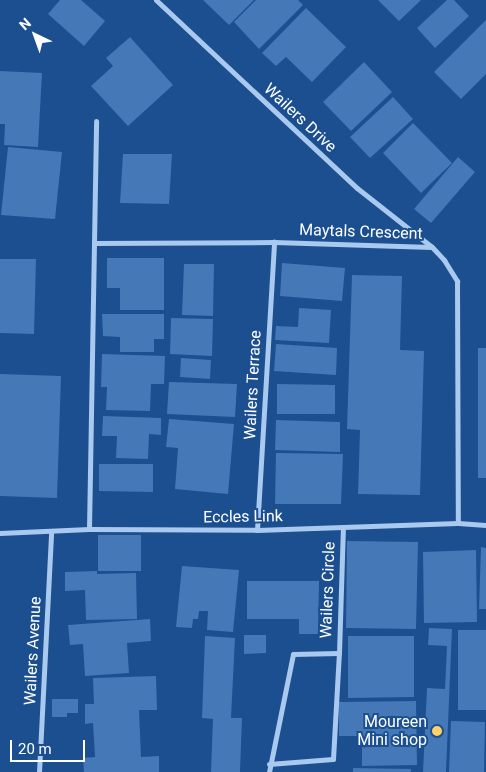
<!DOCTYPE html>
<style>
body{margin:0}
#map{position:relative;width:486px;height:772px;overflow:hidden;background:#1b4f8f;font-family:Roboto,sans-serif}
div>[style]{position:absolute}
.building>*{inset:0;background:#4478b7}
.minor>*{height:5px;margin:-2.5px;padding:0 2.5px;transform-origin:2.5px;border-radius:2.5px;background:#a9c9ee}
.dots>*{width:14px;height:14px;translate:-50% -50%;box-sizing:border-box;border:2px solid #1b4f8f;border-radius:50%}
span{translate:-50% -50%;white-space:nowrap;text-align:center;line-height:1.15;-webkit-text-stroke:4px #1b4f8f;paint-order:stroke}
.street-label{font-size:16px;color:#fff}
.poi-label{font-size:16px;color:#fff}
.right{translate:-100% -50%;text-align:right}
.north{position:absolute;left:10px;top:10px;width:50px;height:50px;-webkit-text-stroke:4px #1b4f8f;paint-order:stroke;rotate:318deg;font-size:14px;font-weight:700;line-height:20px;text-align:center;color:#fff}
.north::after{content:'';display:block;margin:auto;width:18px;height:22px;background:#fff;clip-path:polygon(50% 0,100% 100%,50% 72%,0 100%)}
.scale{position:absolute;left:10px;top:740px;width:75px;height:22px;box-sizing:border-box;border:2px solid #fff;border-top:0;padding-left:6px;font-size:15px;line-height:18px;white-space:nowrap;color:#fff;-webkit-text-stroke:4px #1b4f8f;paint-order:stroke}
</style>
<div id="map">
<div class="building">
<div style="clip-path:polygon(60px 0,81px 0,105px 21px,84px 46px,48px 14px)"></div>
<div style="clip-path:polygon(203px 0,254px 0,229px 25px)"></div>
<div style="clip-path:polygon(256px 0,298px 0,303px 5px,259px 49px,234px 22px)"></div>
<div style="clip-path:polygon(378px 0,421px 0,399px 21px)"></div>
<div style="clip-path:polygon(447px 0,454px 0,469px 16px,435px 48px,417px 28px)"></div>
<div style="clip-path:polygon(306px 8px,346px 47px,312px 82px,286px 57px,276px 66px,262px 53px)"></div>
<div style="clip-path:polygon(486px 20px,486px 74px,461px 99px,434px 72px)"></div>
<div style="clip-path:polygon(130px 37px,173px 85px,128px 126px,91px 86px,113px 66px,106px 58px)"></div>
<div style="clip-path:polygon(364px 62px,392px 92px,351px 131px,323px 102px)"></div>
<div style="clip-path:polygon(0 71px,42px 73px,38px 147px,4px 145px,5px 124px,0 124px)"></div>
<div style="clip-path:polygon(393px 97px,413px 119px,370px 158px,350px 137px)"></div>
<div style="clip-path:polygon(413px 123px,452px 163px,421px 193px,383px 153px)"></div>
<div style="clip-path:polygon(8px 147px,62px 152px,55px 219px,1px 215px)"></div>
<div style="clip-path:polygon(123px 154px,172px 154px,169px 204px,120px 203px)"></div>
<div style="clip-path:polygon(458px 157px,475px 172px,431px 223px,414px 209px)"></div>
<div style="clip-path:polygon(107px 258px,164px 258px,164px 310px,120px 310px,120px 288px,107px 288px)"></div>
<div style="clip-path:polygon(0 259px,36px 259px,34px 334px,0 333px)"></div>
<div style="clip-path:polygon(282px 263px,345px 268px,342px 301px,280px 296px)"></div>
<div style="clip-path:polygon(184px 264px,214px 264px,213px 316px,182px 315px)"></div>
<div style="clip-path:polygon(352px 275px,402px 276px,400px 350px,424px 351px,420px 495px,358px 494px,360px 430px,347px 429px)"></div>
<div style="clip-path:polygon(299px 308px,331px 310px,329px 343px,275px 340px,276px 326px,298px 327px)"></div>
<div style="clip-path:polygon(102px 314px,164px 314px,164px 339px,154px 339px,154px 352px,120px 352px,120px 337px,103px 336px)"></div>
<div style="clip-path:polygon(171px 318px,213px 319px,212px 356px,170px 354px)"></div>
<div style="clip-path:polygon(276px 344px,337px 348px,336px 375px,274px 371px)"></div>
<div style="clip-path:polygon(478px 348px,486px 348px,486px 478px,478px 478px)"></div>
<div style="clip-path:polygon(102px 354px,165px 356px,164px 384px,151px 384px,150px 411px,106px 410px,107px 387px,101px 387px)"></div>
<div style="clip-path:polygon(181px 358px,211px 360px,210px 379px,180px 377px)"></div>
<div style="clip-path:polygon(0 374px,61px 376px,57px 498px,0 496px)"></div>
<div style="clip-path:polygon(169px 382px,237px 384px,235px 417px,167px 414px)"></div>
<div style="clip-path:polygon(277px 384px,335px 385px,335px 414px,277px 414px)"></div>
<div style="clip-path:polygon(103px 416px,161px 418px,161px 435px,149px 434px,148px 459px,116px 458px,117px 436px,102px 436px)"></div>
<div style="clip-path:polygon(169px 419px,234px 424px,228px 494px,175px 489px,178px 448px,166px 447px)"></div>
<div style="clip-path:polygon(276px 420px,340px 422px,340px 452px,275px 450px)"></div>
<div style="clip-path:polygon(276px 453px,343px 454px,341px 504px,275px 504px)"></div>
<div style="clip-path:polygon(99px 464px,153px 464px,153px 492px,99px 491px)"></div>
<div style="clip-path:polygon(98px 535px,141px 535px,141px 571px,98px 571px)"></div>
<div style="clip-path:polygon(347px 541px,418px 542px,416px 629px,346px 628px)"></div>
<div style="clip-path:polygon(481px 547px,486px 548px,486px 609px,479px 609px)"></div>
<div style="clip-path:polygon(476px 550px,477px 622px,424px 623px,423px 552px)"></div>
<div style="clip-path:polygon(182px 566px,239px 570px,233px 632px,207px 630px,208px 611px,199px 611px,198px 619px,193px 619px,192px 628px,176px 627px)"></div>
<div style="clip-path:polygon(97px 571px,97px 574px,136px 573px,137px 619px,86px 620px,85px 590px,65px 591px,65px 572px)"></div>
<div style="clip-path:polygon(247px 581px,319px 581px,318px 634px,299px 634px,299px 619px,247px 619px)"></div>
<div style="clip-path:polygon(150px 619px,151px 641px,127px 643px,129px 673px,85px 676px,83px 644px,70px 645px,68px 625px)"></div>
<div style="clip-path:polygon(429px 628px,452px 629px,446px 772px,423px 772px,427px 688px,445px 689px,447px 646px,428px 645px)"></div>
<div style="clip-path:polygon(458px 630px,486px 630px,486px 710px,458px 710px)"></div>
<div style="clip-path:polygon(244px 635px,266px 635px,266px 653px,244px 654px)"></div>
<div style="clip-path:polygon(205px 636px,235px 638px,231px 718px,242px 718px,240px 772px,211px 772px,213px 719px,202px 718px)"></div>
<div style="clip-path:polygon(348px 636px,414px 636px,414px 697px,348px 698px)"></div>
<div style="clip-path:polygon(156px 676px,157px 710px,139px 710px,141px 757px,159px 756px,159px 772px,84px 772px,83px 758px,95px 757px,93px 723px,85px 724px,85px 704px,94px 704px,93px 678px)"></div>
<div style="clip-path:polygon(52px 699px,78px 699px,78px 713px,67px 713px,67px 717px,52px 717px)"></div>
<div style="clip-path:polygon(416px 701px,417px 765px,362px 766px,362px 736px,339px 736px,339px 702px)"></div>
<div style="clip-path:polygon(451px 721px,485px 722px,484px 772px,449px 772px)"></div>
<div style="clip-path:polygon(353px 768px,411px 769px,411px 772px,353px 772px)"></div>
</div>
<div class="minor">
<div style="left:156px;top:0;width:275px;rotate:43.1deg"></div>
<div style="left:357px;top:188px;width:95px;rotate:38.2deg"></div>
<div style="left:432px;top:247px;width:18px;rotate:47deg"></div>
<div style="left:444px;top:260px;width:25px;rotate:58deg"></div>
<div style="left:457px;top:281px;width:242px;rotate:89.8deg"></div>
<div style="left:94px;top:243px;width:180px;rotate:-0.3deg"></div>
<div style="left:274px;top:242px;width:157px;rotate:1.8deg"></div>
<div style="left:89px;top:529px;width:408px;rotate:-89deg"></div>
<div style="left:257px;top:530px;width:289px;rotate:-86.6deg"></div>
<div style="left:0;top:533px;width:89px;rotate:-2.6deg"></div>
<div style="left:89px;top:529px;width:168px;rotate:0.3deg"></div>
<div style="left:257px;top:530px;width:201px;rotate:-2deg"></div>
<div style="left:458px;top:523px;width:28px;rotate:4deg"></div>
<div style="left:269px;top:764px;width:64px;rotate:-4.5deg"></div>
<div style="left:333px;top:759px;width:106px;rotate:-86.8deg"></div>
<div style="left:39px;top:772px;width:240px;rotate:-87.1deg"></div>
<div style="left:269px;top:772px;width:120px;rotate:-78.5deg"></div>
<div style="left:293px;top:654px;width:46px;rotate:-1.2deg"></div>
<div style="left:339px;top:653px;width:126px;rotate:-88.2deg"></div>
</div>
<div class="dots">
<div style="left:437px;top:731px;background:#ffd166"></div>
</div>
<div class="street-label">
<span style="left:300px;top:118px;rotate:43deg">Wailers Drive</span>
<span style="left:361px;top:232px;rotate:2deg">Maytals Crescent</span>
<span style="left:253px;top:385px;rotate:-87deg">Wailers Terrace</span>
<span style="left:243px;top:517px;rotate:-1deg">Eccles Link</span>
<span style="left:328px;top:590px;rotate:-88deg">Wailers Circle</span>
<span style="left:33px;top:651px;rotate:-87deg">Wailers Avenue</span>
</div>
<div class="poi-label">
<span class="right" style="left:427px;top:731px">Moureen<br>Mini shop</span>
</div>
<div class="north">N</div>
<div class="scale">20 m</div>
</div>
